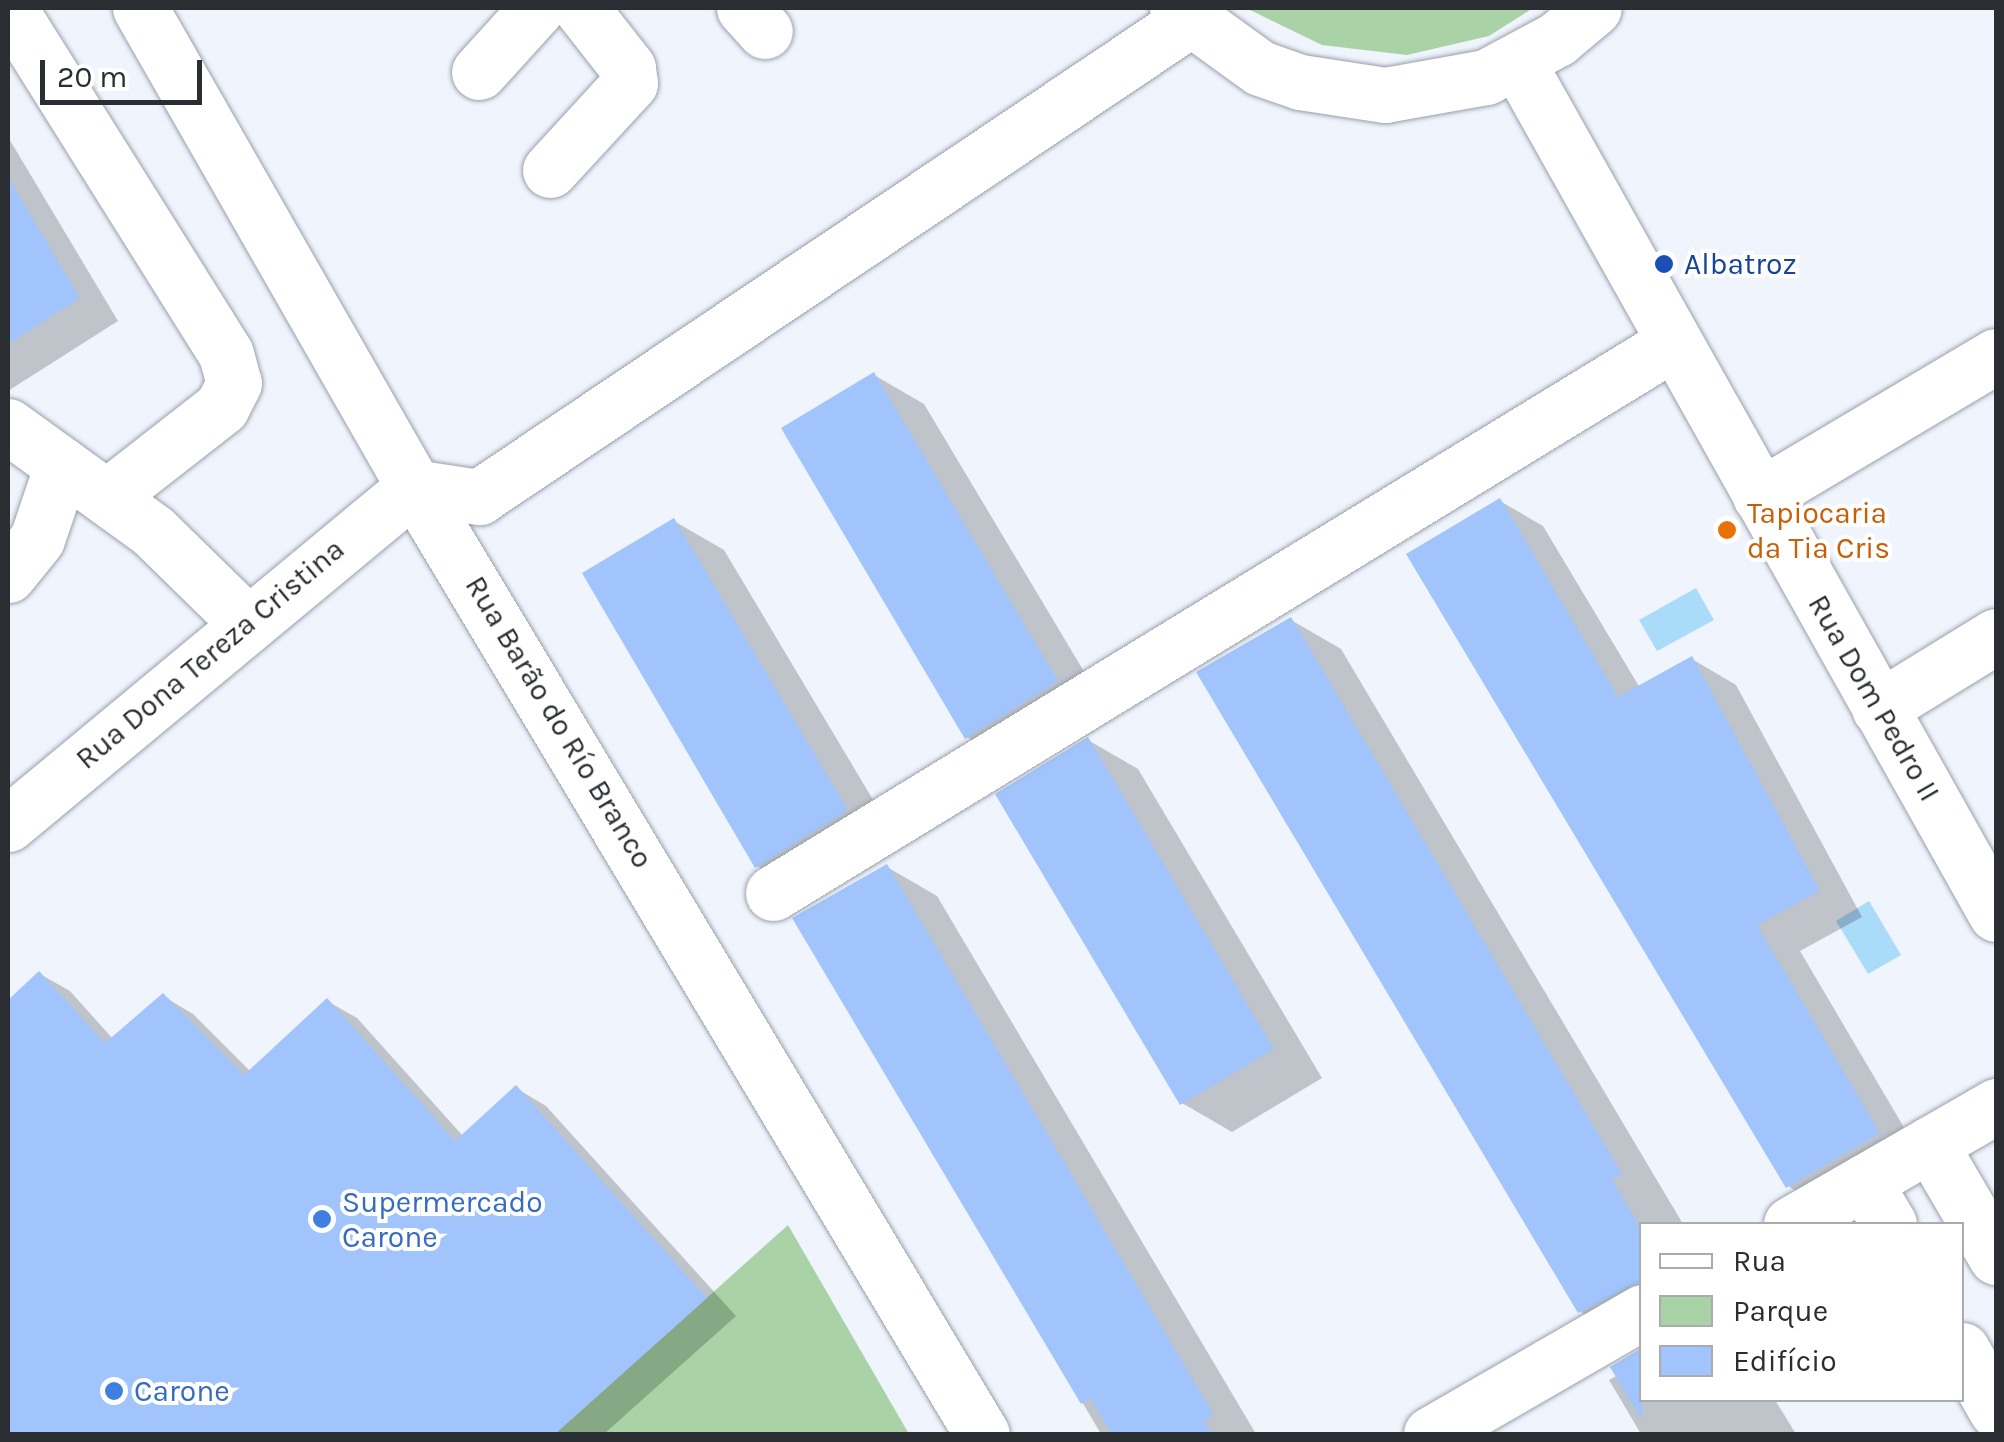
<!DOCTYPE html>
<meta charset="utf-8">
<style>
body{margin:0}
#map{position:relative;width:2004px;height:1442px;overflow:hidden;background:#eff4fd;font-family:Karla,sans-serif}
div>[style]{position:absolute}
.green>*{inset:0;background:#a9d3a7}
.water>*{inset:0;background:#aadbf9}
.shadow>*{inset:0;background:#0003}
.building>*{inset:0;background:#a0c4fb}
.roads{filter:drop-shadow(0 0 2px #9aa0aa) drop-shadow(0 0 2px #9aa0aa)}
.minor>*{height:55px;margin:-27.5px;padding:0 27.5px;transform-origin:27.5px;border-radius:27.5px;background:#fff}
.dots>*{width:28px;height:28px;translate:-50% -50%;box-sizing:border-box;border:5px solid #fff;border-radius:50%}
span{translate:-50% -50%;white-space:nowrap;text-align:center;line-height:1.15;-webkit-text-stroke:8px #fff;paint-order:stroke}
.transit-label{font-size:30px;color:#164399}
.left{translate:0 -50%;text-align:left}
.food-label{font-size:30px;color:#c56008}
.street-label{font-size:30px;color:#2a2d31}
.shop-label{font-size:30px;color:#366cbe}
.frame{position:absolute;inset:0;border:10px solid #2a2d31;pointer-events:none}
.legend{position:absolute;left:1639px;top:1222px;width:325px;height:180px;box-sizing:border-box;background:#fff;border:2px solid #aaabad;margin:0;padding:12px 18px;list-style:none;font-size:30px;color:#2a2d31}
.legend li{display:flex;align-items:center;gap:20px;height:50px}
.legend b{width:50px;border:2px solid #aaabad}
.scale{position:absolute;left:40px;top:60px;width:162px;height:45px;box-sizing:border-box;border:5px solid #2a2d31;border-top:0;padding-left:12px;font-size:30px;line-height:35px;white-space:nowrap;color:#2a2d31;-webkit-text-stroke:8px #fff;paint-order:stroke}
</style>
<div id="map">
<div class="green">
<div style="clip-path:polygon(1246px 8px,1533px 8px,1489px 36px,1407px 55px,1322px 45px)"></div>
<div style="clip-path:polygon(788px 1225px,909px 1434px,555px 1434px)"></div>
</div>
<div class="water">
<div style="clip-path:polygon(1696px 588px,1714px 620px,1657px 651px,1639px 620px)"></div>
<div style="clip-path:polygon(1869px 901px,1901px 955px,1868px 974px,1836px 921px)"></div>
</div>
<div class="shadow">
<div style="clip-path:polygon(8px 137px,118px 321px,8px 391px)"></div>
<div style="clip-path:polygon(874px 375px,924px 404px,1107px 710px,1017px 766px,967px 737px)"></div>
<div style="clip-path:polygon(1500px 501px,1543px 526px,1640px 688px,1692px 659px,1736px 685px,1862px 917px,1800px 951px,1922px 1158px,1832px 1212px,1788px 1186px)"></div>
<div style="clip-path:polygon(674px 521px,724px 550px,897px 840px,807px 895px,757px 866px)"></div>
<div style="clip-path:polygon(1291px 620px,1341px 649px,1683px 1224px,1642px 1224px,1642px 1334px,1629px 1340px,1579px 1311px)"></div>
<div style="clip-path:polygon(1088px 740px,1138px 769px,1322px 1078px,1232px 1132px,1182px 1103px)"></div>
<div style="clip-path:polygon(887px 867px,937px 896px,1256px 1434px,1101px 1434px,796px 919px)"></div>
<div style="clip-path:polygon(40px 974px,70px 991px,113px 1039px,163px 996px,193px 1014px,251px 1072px,327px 1001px,357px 1018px,463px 1136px,516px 1088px,546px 1106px,736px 1316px,604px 1434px,8px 1434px,8px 1003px)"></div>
<div style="clip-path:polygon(1618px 1375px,1642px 1400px,1775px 1400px,1796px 1434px,1641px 1434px,1609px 1380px)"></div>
</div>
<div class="building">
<div style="clip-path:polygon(8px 177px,80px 298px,8px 344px)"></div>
<div style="clip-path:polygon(874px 372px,1058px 681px,965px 739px,781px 428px)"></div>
<div style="clip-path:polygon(1500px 498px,1618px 697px,1692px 656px,1820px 891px,1757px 925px,1880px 1133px,1786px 1188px,1406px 554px)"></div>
<div style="clip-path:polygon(674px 518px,848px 810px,755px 868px,582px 573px)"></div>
<div style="clip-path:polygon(1291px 617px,1622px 1174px,1612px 1180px,1642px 1230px,1642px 1281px,1578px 1313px,1196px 672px)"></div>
<div style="clip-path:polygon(1088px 737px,1274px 1049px,1180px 1105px,995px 794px)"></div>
<div style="clip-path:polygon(887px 864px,1214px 1415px,1204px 1421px,1212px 1434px,1112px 1434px,1090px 1398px,1081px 1404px,792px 918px)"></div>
<div style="clip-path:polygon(39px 971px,105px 1043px,163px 993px,244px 1075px,327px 998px,455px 1141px,516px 1085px,707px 1298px,555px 1434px,8px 1434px,8px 1000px)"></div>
<div style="clip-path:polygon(1642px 1348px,1642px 1420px,1610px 1367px)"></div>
</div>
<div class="roads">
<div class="minor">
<div style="left:9px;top:8px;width:408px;rotate:57.9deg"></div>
<div style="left:226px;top:354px;width:30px;rotate:75deg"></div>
<div style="left:234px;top:383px;width:27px;rotate:117deg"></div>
<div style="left:222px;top:407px;width:146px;rotate:142deg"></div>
<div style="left:140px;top:8px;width:552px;rotate:60.23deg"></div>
<div style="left:414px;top:487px;width:1104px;rotate:59.05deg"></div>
<div style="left:744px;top:8px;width:31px;rotate:48deg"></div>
<div style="left:1177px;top:8px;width:102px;rotate:35.9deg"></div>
<div style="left:1260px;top:68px;width:42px;rotate:19.3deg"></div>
<div style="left:1300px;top:82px;width:86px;rotate:8.7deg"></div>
<div style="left:1385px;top:95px;width:103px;rotate:-10.1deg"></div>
<div style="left:1486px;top:77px;width:81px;rotate:-28.2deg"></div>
<div style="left:1557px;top:39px;width:48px;rotate:-40deg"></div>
<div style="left:1518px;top:63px;width:976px;rotate:60.68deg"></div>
<div style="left:479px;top:72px;width:86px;rotate:-47.8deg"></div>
<div style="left:550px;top:170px;width:118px;rotate:-47.4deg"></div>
<div style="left:630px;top:83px;width:15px;rotate:-98deg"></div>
<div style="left:628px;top:68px;width:76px;rotate:-128.1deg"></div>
<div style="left:8px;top:426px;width:179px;rotate:35.9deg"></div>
<div style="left:153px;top:531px;width:129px;rotate:44.4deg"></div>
<div style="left:1760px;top:496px;width:274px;rotate:-30.7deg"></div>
<div style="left:8px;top:575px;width:46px;rotate:-51.1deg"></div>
<div style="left:37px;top:539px;width:78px;rotate:-71.3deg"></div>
<div style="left:1879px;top:708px;width:137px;rotate:-31.6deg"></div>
<div style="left:8px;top:824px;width:528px;rotate:-39.69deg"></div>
<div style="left:414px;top:487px;width:66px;rotate:8.7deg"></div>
<div style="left:479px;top:497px;width:855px;rotate:-33.89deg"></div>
<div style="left:773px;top:893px;width:1055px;rotate:-31.43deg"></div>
<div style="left:1930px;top:1144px;width:131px;rotate:59.7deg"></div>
<div style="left:1864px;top:1182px;width:49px;rotate:59.2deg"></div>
<div style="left:1791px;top:1224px;width:237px;rotate:-29.9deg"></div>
<div style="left:1962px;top:1350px;width:69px;rotate:60.5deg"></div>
<div style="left:1431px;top:1434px;width:244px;rotate:-30deg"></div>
</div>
</div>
<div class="dots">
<div style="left:1664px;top:264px;background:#1a4fb4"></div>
<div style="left:1727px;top:530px;background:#e8710a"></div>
<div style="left:322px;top:1219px;background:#3f7fe0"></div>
<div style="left:114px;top:1391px;background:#3f7fe0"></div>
</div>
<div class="transit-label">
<span class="left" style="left:1684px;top:264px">Albatroz</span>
</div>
<div class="food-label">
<span class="left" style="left:1747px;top:530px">Tapiocaria<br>da Tia Cris</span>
</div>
<div class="street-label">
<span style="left:210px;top:654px;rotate:-40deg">Rua Dona Tereza Cristina</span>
<span style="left:1874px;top:698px;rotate:60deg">Rua Dom Pedro II</span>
<span style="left:559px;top:722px;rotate:59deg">Rua Barão do Río Branco</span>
</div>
<div class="shop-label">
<span class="left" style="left:342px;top:1219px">Supermercado<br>Carone</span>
<span class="left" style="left:134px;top:1391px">Carone</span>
</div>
<div class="frame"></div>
<ul class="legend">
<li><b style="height:12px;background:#fff"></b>Rua</li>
<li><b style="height:28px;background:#a9d3a7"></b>Parque</li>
<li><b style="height:28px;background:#a0c4fb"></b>Edifício</li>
</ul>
<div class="scale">20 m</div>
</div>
